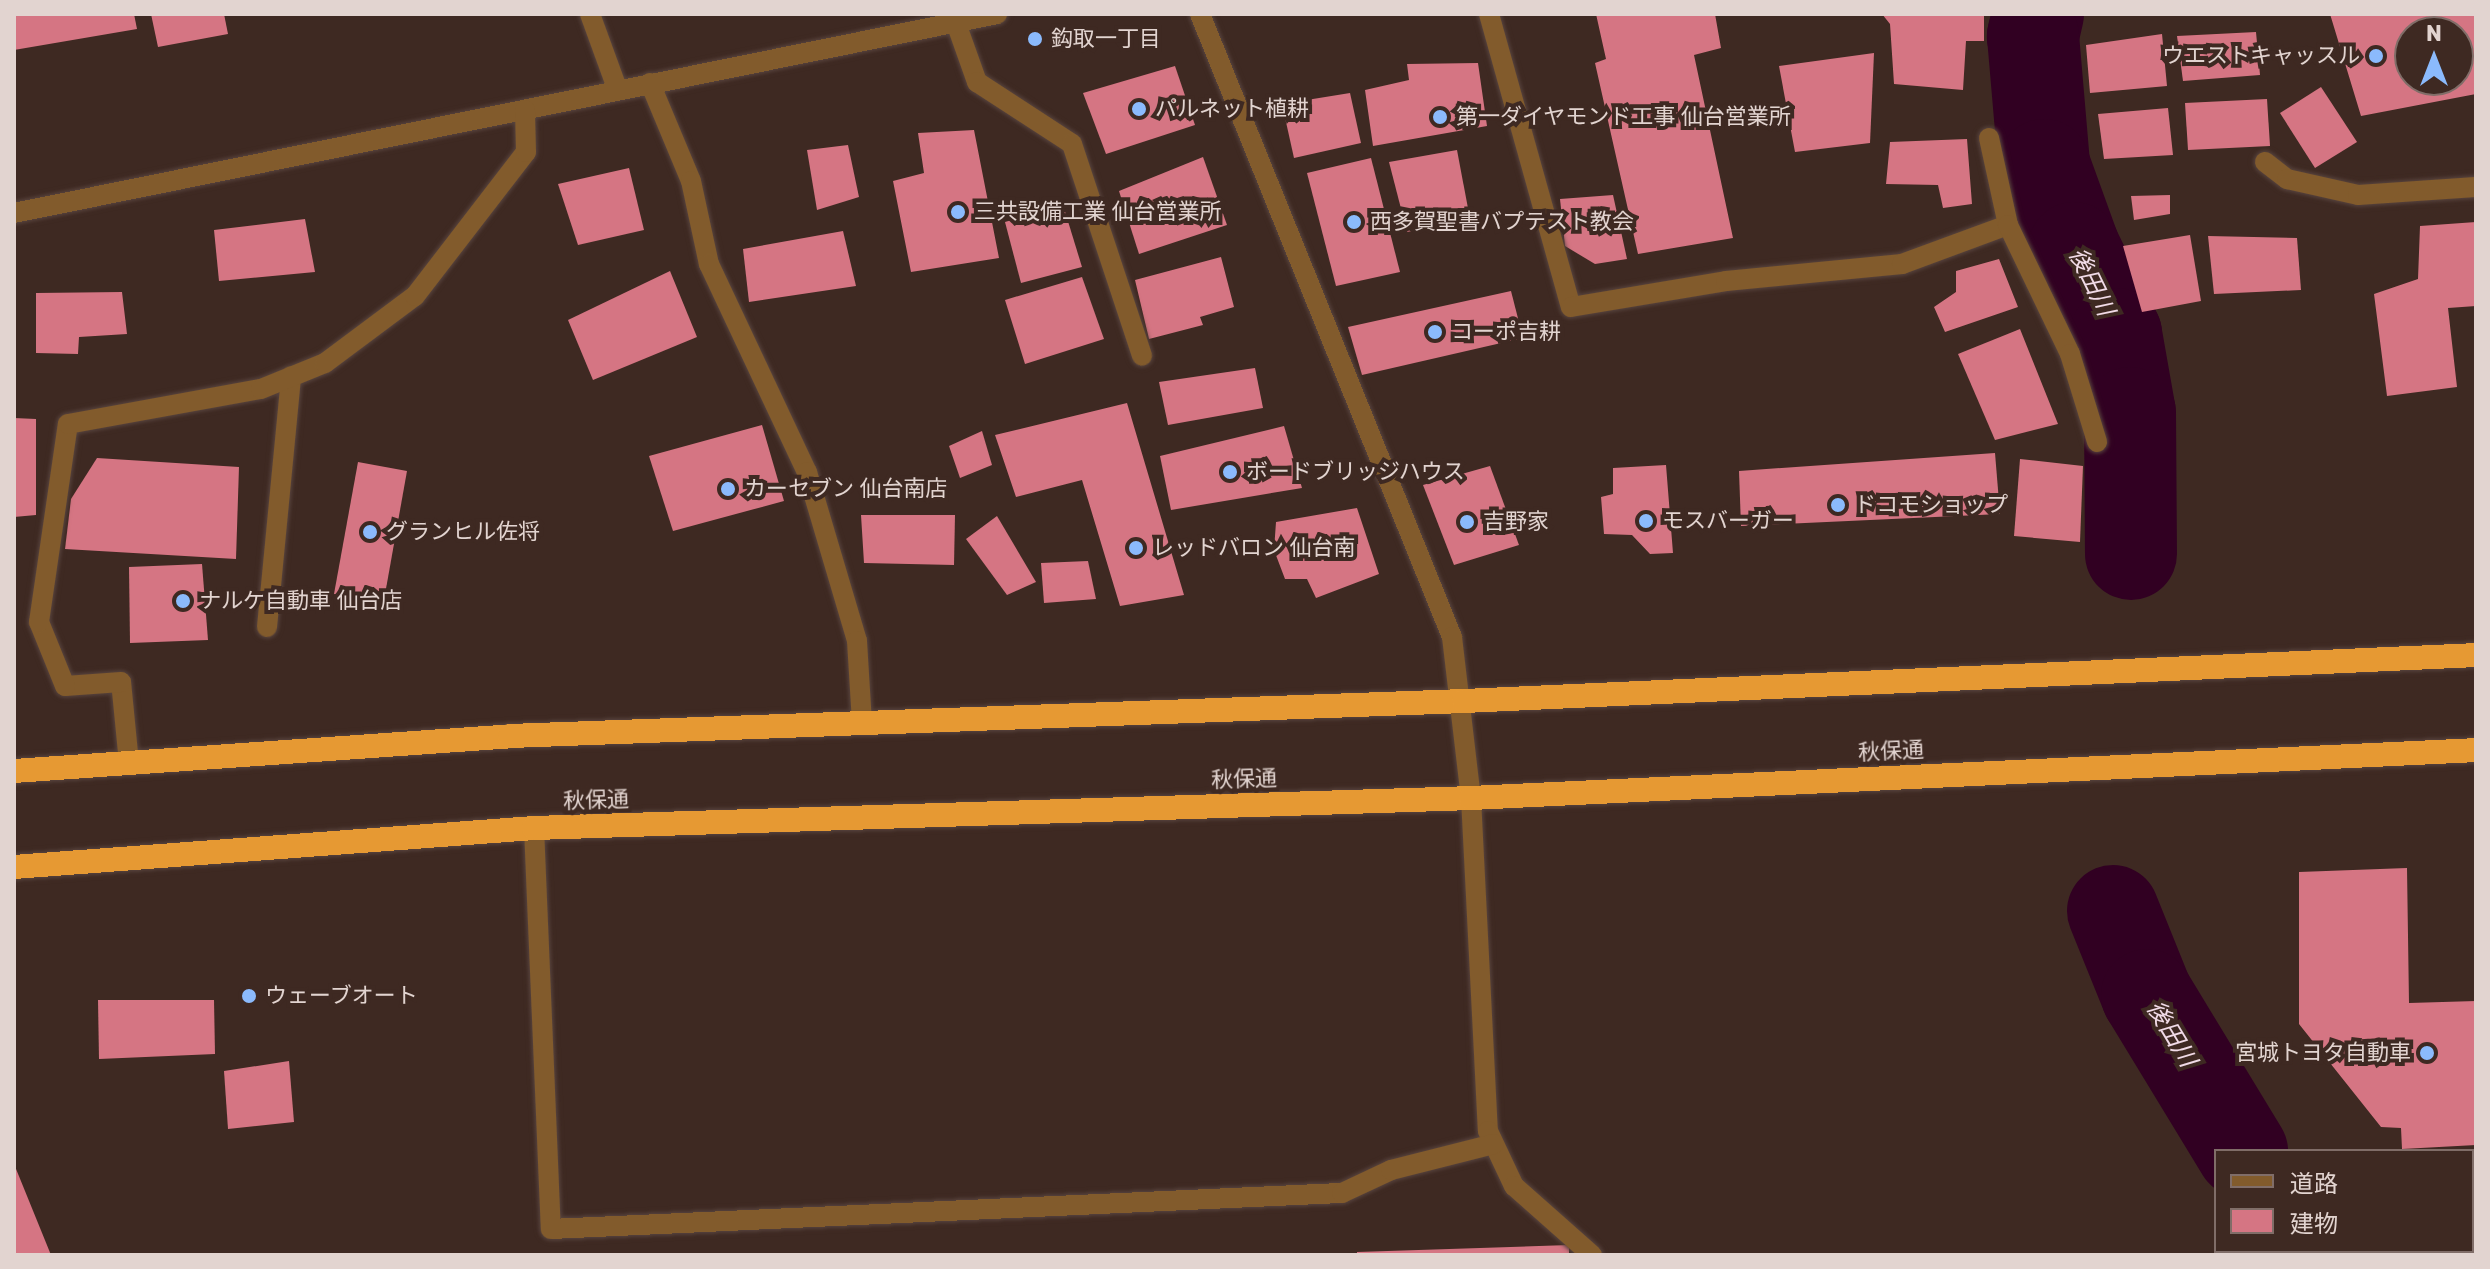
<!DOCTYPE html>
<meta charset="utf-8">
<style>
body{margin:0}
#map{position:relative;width:2490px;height:1269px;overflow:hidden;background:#3e2922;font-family:Rubik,"Noto Sans JP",sans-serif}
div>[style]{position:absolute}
.river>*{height:92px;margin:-46px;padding:0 46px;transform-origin:46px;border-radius:46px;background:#310022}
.building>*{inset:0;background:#d57583}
.roads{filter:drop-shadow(0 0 2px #58443e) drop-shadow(0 0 2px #58443e)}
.minor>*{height:20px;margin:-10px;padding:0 10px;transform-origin:10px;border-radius:10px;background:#825b2c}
.highway>*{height:24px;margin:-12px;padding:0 12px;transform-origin:12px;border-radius:12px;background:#e69933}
.dots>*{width:22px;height:22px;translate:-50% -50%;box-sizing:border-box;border:4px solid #3e2922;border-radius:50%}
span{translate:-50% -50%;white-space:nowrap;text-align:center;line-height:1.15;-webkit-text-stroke:8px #3e2922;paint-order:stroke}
.poi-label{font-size:22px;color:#e2d4d0}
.left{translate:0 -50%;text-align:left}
.right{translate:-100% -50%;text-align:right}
.street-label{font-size:22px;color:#e2d4d0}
.water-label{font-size:24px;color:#f1dbe7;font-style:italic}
.frame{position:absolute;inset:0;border:16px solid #e2d4d0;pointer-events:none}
.legend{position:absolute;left:2214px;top:1149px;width:260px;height:104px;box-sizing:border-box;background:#3e2922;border:2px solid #806d68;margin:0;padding:10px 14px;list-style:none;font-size:24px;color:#e2d4d0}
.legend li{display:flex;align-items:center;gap:16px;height:40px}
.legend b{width:40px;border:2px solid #806d68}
.north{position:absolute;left:2394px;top:16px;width:80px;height:80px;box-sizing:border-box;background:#3e2922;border:2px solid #806d68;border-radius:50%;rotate:0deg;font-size:22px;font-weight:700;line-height:32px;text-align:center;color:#e2d4d0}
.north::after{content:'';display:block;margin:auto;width:28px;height:36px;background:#8bbafc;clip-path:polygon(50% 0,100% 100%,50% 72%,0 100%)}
</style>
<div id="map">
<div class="river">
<div style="left:2038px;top:14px;width:23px;rotate:103deg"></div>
<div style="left:2033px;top:36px;width:129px;rotate:85.1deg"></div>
<div style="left:2044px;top:165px;width:88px;rotate:70.1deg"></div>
<div style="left:2074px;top:248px;width:96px;rotate:64deg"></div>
<div style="left:2116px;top:334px;width:80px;rotate:80deg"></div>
<div style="left:2130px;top:413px;width:141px;rotate:89.6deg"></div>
<div style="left:2113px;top:911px;width:91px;rotate:68deg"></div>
<div style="left:2147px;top:995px;width:183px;rotate:58.7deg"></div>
<div style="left:2408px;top:1251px;width:16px;rotate:14deg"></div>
</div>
<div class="building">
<div style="clip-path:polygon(14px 14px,134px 14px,137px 29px,14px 50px)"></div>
<div style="clip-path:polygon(151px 14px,224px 14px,228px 34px,158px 47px)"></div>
<div style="clip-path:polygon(1596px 14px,1715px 14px,1721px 48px,1694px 55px,1733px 238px,1638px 254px,1595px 63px,1606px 59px)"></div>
<div style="clip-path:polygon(1882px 14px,1984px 14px,1984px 41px,1966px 41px,1963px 90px,1894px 84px,1890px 24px)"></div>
<div style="clip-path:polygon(evenodd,2330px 14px,2476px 14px,2476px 94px,2361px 116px,2330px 14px,2410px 32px,2458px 32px,2458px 80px,2410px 80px,2410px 32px)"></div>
<div style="clip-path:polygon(2256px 32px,2260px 75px,2183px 81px,2177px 36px)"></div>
<div style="clip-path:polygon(2162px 34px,2167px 86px,2090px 93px,2086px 45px)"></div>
<div style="clip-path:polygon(1874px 53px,1870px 143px,1795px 152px,1779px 66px)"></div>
<div style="clip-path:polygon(1478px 63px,1487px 126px,1373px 146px,1365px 90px,1409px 80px,1407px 64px)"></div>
<div style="clip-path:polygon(1175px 66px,1195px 125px,1106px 154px,1083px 93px)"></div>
<div style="clip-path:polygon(2321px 87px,2357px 142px,2315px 168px,2280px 113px)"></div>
<div style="clip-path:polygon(1350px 93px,1361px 143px,1294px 158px,1282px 104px)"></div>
<div style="clip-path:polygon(2267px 99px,2270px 146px,2188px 150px,2185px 103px)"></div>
<div style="clip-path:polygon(2168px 108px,2173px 155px,2104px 159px,2098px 114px)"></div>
<div style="clip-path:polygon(974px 130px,999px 258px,911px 272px,893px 181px,924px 173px,918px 133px)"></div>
<div style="clip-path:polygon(1967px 139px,1972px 204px,1943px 208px,1938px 185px,1886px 184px,1890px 142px)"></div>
<div style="clip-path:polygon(848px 145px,859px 197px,817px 210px,807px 150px)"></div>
<div style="clip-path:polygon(1457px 150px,1470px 219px,1407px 232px,1389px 162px)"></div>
<div style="clip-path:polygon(1203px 157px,1227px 225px,1139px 254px,1119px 191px)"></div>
<div style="clip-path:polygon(1371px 158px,1400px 272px,1336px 286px,1307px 173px)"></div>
<div style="clip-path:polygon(629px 168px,644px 230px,578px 245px,558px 184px)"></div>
<div style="clip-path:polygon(1613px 195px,1627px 259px,1595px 264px,1565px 246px,1560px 199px)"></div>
<div style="clip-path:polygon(2170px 195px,2170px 214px,2134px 220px,2131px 196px)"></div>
<div style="clip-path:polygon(1063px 205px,1082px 267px,1021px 283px,1005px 222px)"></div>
<div style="clip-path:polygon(305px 219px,315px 272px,219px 281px,214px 230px)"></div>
<div style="clip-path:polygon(2476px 222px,2476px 306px,2448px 308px,2457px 387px,2387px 396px,2374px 294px,2418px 279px,2420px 226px)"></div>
<div style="clip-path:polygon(843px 231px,856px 286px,749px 302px,743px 249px)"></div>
<div style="clip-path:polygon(2190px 235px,2201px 301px,2142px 312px,2123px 246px)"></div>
<div style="clip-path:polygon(2208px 236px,2297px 238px,2301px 290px,2214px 294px)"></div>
<div style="clip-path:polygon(1221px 257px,1234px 307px,1200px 317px,1203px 325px,1149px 339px,1135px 280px)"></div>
<div style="clip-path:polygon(1999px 259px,2018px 307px,1945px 332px,1934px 307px,1956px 292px,1956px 271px)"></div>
<div style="clip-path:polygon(670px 271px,697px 337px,593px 380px,568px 320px)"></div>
<div style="clip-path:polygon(1082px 277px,1104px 339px,1025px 364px,1005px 300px)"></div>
<div style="clip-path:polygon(1511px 291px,1523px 338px,1362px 375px,1348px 327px)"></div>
<div style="clip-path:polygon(122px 292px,127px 334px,79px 337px,78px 354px,36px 353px,36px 293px)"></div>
<div style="clip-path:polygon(2020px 329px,2058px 424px,1995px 440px,1958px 354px)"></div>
<div style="clip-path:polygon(1255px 368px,1263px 408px,1168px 425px,1159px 382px)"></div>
<div style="clip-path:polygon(1127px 403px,1184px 595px,1120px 606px,1082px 480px,1016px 497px,995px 435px)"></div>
<div style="clip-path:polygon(14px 418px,36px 419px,36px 515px,14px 517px)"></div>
<div style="clip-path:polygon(762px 425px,784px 501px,673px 531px,649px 456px)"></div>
<div style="clip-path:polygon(1284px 426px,1302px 488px,1171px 510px,1160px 456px)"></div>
<div style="clip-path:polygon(982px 431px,992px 465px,960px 478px,949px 446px)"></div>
<div style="clip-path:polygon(1995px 453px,2000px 514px,1741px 526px,1739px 471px)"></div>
<div style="clip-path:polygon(97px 458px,239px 467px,236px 559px,65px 549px,71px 499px)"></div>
<div style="clip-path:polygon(2020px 459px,2083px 466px,2080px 542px,2014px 536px)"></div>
<div style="clip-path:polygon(358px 462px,407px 471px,384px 600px,334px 594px)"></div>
<div style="clip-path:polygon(1666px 465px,1673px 553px,1650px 554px,1632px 535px,1604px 534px,1601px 497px,1613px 494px,1613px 468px)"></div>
<div style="clip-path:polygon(1490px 466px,1519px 545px,1454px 565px,1423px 485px)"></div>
<div style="clip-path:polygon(1357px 508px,1379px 574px,1316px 598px,1307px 579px,1285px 579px,1274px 550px,1276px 522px)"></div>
<div style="clip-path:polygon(861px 515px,955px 515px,954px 565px,864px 563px)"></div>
<div style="clip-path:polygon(997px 516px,1036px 582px,1007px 595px,966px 539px)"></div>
<div style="clip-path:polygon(1088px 561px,1096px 599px,1044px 603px,1041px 563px)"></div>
<div style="clip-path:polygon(202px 564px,208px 640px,130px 643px,129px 567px)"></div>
<div style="clip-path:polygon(2407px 868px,2409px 1003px,2476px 1001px,2476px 1145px,2402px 1149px,2401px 1128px,2381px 1127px,2299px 1024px,2299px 872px)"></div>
<div style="clip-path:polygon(98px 1000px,214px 1000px,215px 1054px,99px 1059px)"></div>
<div style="clip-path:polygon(289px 1061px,294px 1122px,228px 1129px,224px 1071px)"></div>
<div style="clip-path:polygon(14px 1164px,51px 1255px,14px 1255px)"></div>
<div style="clip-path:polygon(1569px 1245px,1569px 1255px,1357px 1255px,1357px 1252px)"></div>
</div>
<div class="roads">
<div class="minor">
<div style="left:590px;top:14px;width:79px;rotate:70deg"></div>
<div style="left:1200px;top:14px;width:672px;rotate:67.98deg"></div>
<div style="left:1452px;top:637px;width:162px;rotate:83.3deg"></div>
<div style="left:1471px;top:798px;width:333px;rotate:87.1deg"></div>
<div style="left:1488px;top:1131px;width:61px;rotate:64.7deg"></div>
<div style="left:1514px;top:1186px;width:104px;rotate:41.5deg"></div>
<div style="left:1489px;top:14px;width:304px;rotate:74.4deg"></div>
<div style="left:1571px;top:307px;width:157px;rotate:-9.5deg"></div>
<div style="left:1726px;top:281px;width:177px;rotate:-5.5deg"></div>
<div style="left:1902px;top:264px;width:113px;rotate:-20.2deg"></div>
<div style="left:956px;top:23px;width:63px;rotate:70.4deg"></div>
<div style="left:977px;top:82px;width:113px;rotate:33.1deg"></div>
<div style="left:1072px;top:144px;width:223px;rotate:71.7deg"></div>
<div style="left:650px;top:83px;width:106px;rotate:67.3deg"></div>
<div style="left:691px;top:181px;width:85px;rotate:77.8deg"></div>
<div style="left:709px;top:264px;width:230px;rotate:64.8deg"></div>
<div style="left:807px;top:472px;width:176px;rotate:73.5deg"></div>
<div style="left:857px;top:641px;width:82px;rotate:86.5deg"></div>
<div style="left:1989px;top:138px;width:89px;rotate:77.7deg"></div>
<div style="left:2008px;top:225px;width:143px;rotate:64.3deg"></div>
<div style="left:2070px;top:354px;width:92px;rotate:72.9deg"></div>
<div style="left:2265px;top:162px;width:28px;rotate:38deg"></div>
<div style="left:2287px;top:179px;width:73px;rotate:12.7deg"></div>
<div style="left:2358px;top:195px;width:118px;rotate:-3.9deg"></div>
<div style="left:14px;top:213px;width:1003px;rotate:-11.44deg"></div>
<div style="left:267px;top:627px;width:252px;rotate:-84.5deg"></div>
<div style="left:129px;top:763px;width:81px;rotate:-95.6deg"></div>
<div style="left:121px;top:682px;width:56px;rotate:175.9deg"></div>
<div style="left:65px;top:686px;width:69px;rotate:-112.1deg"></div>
<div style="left:39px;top:622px;width:200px;rotate:-81.7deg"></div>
<div style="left:68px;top:424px;width:196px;rotate:-10.3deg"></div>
<div style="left:261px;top:389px;width:69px;rotate:-22.1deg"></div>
<div style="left:325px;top:363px;width:112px;rotate:-36.7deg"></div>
<div style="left:415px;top:296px;width:182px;rotate:-52.4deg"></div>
<div style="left:526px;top:152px;width:42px;rotate:-91.4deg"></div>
<div style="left:534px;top:828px;width:401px;rotate:87.6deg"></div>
<div style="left:551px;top:1229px;width:792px;rotate:-2.61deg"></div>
<div style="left:1342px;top:1193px;width:54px;rotate:-25.1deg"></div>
<div style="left:1391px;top:1170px;width:106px;rotate:-14.2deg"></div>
</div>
<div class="highway">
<div style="left:14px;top:771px;width:497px;rotate:-4deg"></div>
<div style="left:510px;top:736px;width:955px;rotate:-2.1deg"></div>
<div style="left:1464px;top:701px;width:1013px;rotate:-2.6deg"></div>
<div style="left:14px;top:867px;width:521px;rotate:-4.29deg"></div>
<div style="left:534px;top:828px;width:937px;rotate:-1.83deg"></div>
<div style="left:1471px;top:798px;width:1006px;rotate:-2.73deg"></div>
</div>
</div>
<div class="dots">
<div style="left:1035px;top:39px;background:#8bbafc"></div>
<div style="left:2376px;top:56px;background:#8bbafc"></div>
<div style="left:1139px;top:109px;background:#8bbafc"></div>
<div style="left:1440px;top:117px;background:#8bbafc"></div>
<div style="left:958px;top:212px;background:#8bbafc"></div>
<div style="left:1354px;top:222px;background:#8bbafc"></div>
<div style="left:1435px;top:332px;background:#8bbafc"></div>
<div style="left:1230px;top:472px;background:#8bbafc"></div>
<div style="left:728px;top:489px;background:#8bbafc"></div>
<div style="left:1838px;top:505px;background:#8bbafc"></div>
<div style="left:1646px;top:521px;background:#8bbafc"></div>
<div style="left:1467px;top:522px;background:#8bbafc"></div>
<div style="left:370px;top:532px;background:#8bbafc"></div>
<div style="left:1136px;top:548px;background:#8bbafc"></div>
<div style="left:183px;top:601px;background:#8bbafc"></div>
<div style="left:249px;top:996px;background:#8bbafc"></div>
<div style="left:2427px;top:1053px;background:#8bbafc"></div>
</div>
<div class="poi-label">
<span class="left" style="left:1051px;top:39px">鈎取一丁目</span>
<span class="right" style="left:2360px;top:56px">ウエストキャッスル</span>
<span class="left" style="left:1155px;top:109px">パルネット植耕</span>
<span class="left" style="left:1456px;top:117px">第一ダイヤモンド工事 仙台営業所</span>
<span class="left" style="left:974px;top:212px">三共設備工業 仙台営業所</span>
<span class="left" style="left:1370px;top:222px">西多賀聖書バプテスト教会</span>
<span class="left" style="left:1451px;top:332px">コーポ吉耕</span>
<span class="left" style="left:1246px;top:472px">ボードブリッジハウス</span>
<span class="left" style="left:744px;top:489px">カーセブン 仙台南店</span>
<span class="left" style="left:1854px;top:505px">ドコモショップ</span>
<span class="left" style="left:1662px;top:521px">モスバーガー</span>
<span class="left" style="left:1483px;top:522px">吉野家</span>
<span class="left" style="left:386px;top:532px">グランヒル佐将</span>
<span class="left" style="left:1152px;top:548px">レッドバロン 仙台南</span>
<span class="left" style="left:199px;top:601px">ナルケ自動車 仙台店</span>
<span class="left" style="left:265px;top:996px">ウェーブオート</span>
<span class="right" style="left:2411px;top:1053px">宮城トヨタ自動車</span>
</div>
<div class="street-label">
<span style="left:1891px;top:751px;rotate:-3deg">秋保通</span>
<span style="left:1244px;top:779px;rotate:-2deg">秋保通</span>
<span style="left:596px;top:800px;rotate:-2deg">秋保通</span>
</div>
<div class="water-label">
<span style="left:2091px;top:282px;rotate:64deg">後田川</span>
<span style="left:2171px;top:1034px;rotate:59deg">後田川</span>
</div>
<div class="frame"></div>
<ul class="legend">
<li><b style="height:10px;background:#825b2c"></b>道路</li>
<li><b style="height:22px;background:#d57583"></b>建物</li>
</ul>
<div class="north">N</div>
</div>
